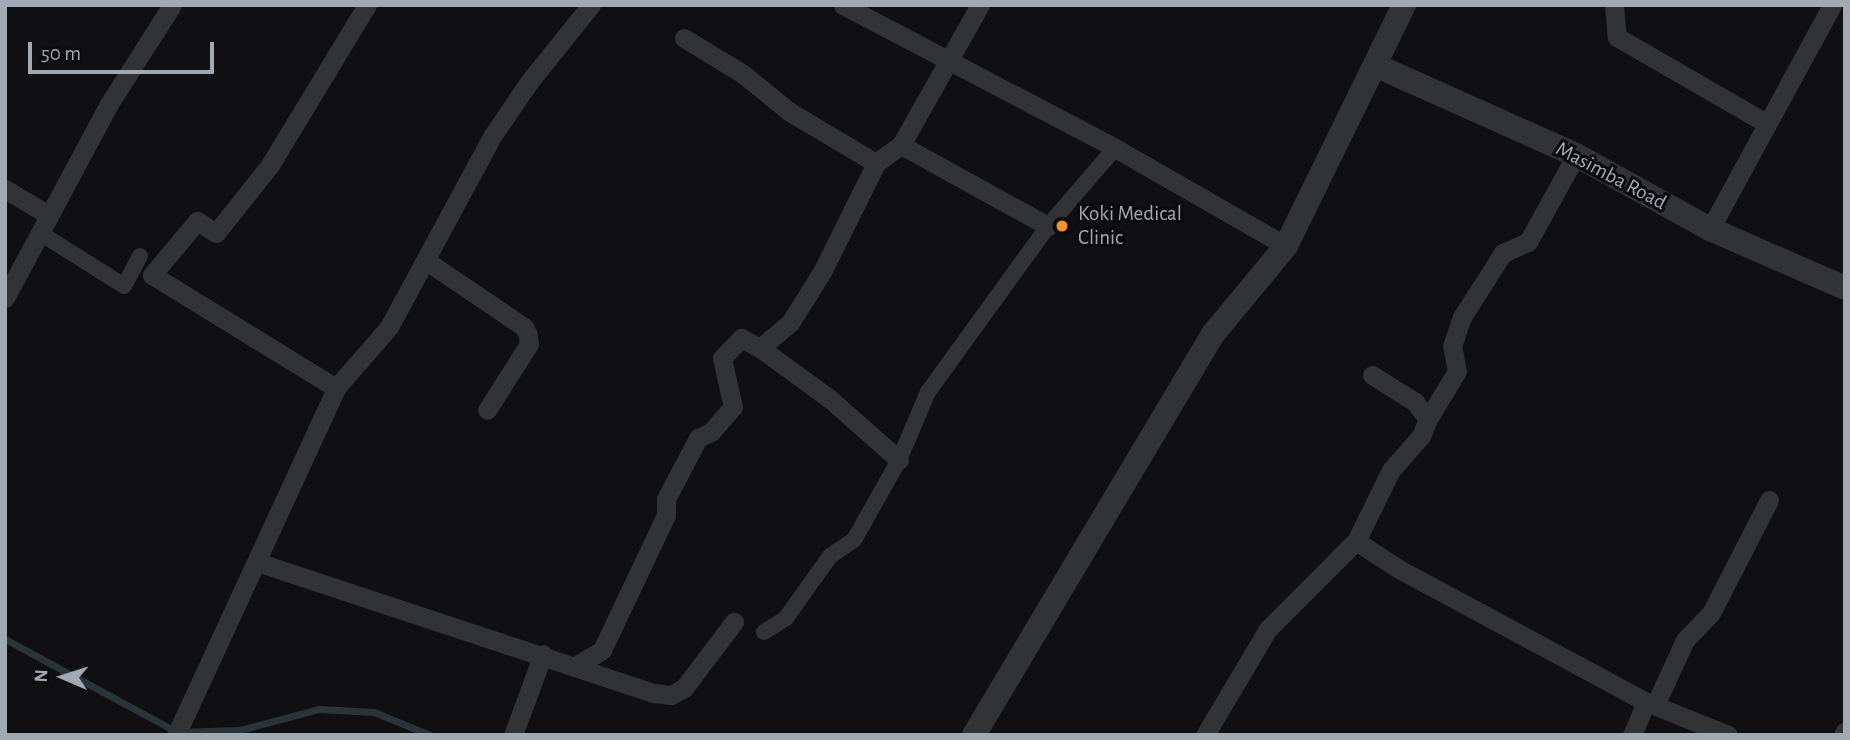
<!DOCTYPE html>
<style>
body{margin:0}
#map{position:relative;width:1850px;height:740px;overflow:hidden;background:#101012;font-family:"Alegreya Sans",sans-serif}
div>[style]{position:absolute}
.stream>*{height:7px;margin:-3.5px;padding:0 3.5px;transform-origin:3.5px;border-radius:3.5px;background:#2a353a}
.pedestrian>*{height:16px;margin:-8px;padding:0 8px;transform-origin:8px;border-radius:8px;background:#313337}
.minor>*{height:19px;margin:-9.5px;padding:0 9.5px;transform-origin:9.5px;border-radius:9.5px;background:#313337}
.tertiary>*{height:24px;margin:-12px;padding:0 12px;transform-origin:12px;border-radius:12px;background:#313337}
.dots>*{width:19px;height:19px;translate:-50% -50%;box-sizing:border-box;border:4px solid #0b0b0d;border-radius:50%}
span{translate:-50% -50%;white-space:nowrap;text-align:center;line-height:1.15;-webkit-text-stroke:6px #0b0b0d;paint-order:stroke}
.street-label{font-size:21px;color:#a1a9b2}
.poi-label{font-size:21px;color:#a1a9b2}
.left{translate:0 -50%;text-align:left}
.frame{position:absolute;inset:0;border:7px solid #a1a9b2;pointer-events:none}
.north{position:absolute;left:28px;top:642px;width:70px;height:70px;-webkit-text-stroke:5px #0b0b0d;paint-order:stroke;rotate:273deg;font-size:19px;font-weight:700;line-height:28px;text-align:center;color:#a1a9b2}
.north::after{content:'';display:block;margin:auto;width:24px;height:32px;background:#a1a9b2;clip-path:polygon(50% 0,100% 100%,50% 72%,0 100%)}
.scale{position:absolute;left:28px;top:42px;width:186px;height:32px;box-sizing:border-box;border:4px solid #a1a9b2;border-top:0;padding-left:9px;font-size:21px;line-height:24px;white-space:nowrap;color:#a1a9b2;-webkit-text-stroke:5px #0b0b0d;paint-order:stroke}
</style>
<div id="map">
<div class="stream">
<div style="left:5px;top:639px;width:196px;rotate:28.4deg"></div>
<div style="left:177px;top:732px;width:63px;rotate:-1.8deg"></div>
<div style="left:240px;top:730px;width:82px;rotate:-14.9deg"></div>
<div style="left:319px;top:709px;width:55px;rotate:3.1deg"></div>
<div style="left:374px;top:712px;width:61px;rotate:22.3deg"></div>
</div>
<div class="pedestrian">
<div style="left:40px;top:233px;width:99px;rotate:32.2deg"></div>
<div style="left:124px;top:286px;width:34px;rotate:-62deg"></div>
<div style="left:764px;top:632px;width:26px;rotate:-32deg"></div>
<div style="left:786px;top:618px;width:76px;rotate:-54.6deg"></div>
<div style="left:830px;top:556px;width:29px;rotate:-34deg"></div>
<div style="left:854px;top:540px;width:92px;rotate:-60.6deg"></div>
<div style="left:899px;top:460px;width:74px;rotate:-66.9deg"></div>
<div style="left:928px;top:392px;width:205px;rotate:-54.1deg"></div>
<div style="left:1048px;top:226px;width:103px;rotate:-49.3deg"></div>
</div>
<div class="minor">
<div style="left:843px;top:5px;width:307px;rotate:27.7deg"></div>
<div style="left:1115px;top:148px;width:197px;rotate:29.8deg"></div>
<div style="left:1614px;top:5px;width:32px;rotate:85deg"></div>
<div style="left:1617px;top:37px;width:172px;rotate:30deg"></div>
<div style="left:684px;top:38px;width:69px;rotate:31.4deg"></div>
<div style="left:743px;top:74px;width:60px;rotate:39deg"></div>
<div style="left:790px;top:112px;width:100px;rotate:30.7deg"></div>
<div style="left:901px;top:145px;width:168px;rotate:28.9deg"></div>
<div style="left:5px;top:189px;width:49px;rotate:30.8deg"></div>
<div style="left:1710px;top:229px;width:255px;rotate:-61.4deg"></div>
<div style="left:425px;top:260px;width:120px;rotate:34.1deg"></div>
<div style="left:524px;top:327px;width:9px;rotate:63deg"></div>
<div style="left:528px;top:335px;width:9px;rotate:84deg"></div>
<div style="left:529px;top:344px;width:78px;rotate:122.5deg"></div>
<div style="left:5px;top:298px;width:220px;rotate:-61.8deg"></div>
<div style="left:109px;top:104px;width:117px;rotate:-57.5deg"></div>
<div style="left:760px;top:348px;width:87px;rotate:36.1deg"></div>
<div style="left:830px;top:399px;width:92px;rotate:41.5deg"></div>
<div style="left:1372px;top:375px;width:51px;rotate:32.1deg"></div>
<div style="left:1415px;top:402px;width:21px;rotate:53deg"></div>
<div style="left:1428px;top:419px;width:18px;rotate:112deg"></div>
<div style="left:1421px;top:436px;width:45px;rotate:131.4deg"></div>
<div style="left:1391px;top:470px;width:79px;rotate:116.2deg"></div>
<div style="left:1356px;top:541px;width:51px;rotate:33.1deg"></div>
<div style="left:1399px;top:569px;width:281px;rotate:28.3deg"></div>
<div style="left:1646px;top:702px;width:88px;rotate:21.9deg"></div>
<div style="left:336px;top:388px;width:216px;rotate:-148.4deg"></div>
<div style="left:152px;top:275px;width:70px;rotate:-50.2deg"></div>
<div style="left:197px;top:221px;width:22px;rotate:32deg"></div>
<div style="left:216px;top:233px;width:87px;rotate:-51.5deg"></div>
<div style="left:270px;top:165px;width:187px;rotate:-58.8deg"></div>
<div style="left:1428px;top:419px;width:56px;rotate:-58.9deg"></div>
<div style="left:1457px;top:371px;width:25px;rotate:-101deg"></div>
<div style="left:1452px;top:346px;width:31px;rotate:-71deg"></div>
<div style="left:1462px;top:317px;width:76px;rotate:-57.4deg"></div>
<div style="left:1503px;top:253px;width:27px;rotate:-24deg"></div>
<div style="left:1528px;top:242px;width:99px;rotate:-61.1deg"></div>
<div style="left:257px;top:562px;width:418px;rotate:18.3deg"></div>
<div style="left:654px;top:693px;width:17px;rotate:7deg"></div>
<div style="left:671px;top:695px;width:15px;rotate:-28deg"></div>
<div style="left:684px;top:688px;width:83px;rotate:-52.9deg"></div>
<div style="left:574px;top:667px;width:33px;rotate:-31deg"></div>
<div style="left:602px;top:650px;width:149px;rotate:-64.6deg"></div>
<div style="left:666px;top:515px;width:16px;rotate:-90deg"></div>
<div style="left:666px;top:499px;width:69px;rotate:-62.3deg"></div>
<div style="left:698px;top:438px;width:14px;rotate:-25deg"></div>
<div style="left:711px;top:432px;width:33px;rotate:-49deg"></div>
<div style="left:733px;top:407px;width:50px;rotate:-102.7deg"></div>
<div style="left:722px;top:358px;width:28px;rotate:-46deg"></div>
<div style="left:741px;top:338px;width:21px;rotate:28deg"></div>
<div style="left:760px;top:348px;width:39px;rotate:-40deg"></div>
<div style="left:790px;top:323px;width:60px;rotate:-57.9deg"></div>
<div style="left:822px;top:272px;width:122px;rotate:-63.6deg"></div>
<div style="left:876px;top:163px;width:31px;rotate:-36deg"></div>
<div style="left:901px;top:145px;width:161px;rotate:-60.6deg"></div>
<div style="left:1655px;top:705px;width:72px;rotate:-65.2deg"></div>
<div style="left:1685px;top:640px;width:37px;rotate:-46deg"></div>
<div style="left:1711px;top:613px;width:127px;rotate:-62.8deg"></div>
<div style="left:176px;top:735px;width:382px;rotate:-65.2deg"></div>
<div style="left:336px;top:388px;width:81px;rotate:-49deg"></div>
<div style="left:389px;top:327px;width:218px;rotate:-61.6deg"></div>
<div style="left:493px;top:135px;width:64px;rotate:-55.8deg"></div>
<div style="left:529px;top:82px;width:99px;rotate:-51.2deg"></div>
<div style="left:513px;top:735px;width:86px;rotate:-69.7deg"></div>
<div style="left:1205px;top:735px;width:123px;rotate:-59.3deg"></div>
<div style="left:1268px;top:629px;width:124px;rotate:-45deg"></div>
<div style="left:1632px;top:735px;width:36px;rotate:-67deg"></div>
<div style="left:1843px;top:735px;width:4px;rotate:-63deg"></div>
</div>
<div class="tertiary">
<div style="left:1377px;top:66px;width:218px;rotate:24.1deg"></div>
<div style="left:1576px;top:155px;width:153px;rotate:28.9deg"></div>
<div style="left:1710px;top:229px;width:147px;rotate:23.6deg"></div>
<div style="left:974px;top:735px;width:468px;rotate:-59.2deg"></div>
<div style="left:1214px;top:333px;width:113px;rotate:-50.4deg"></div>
<div style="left:1286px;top:246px;width:268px;rotate:-63.9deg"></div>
</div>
<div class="dots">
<div style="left:1062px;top:226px;background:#f0932a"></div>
</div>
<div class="street-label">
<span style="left:1611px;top:176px;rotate:28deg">Masimba Road</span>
</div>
<div class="poi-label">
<span class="left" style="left:1078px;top:226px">Koki Medical<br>Clinic</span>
</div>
<div class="frame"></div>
<div class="north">N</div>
<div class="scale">50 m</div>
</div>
